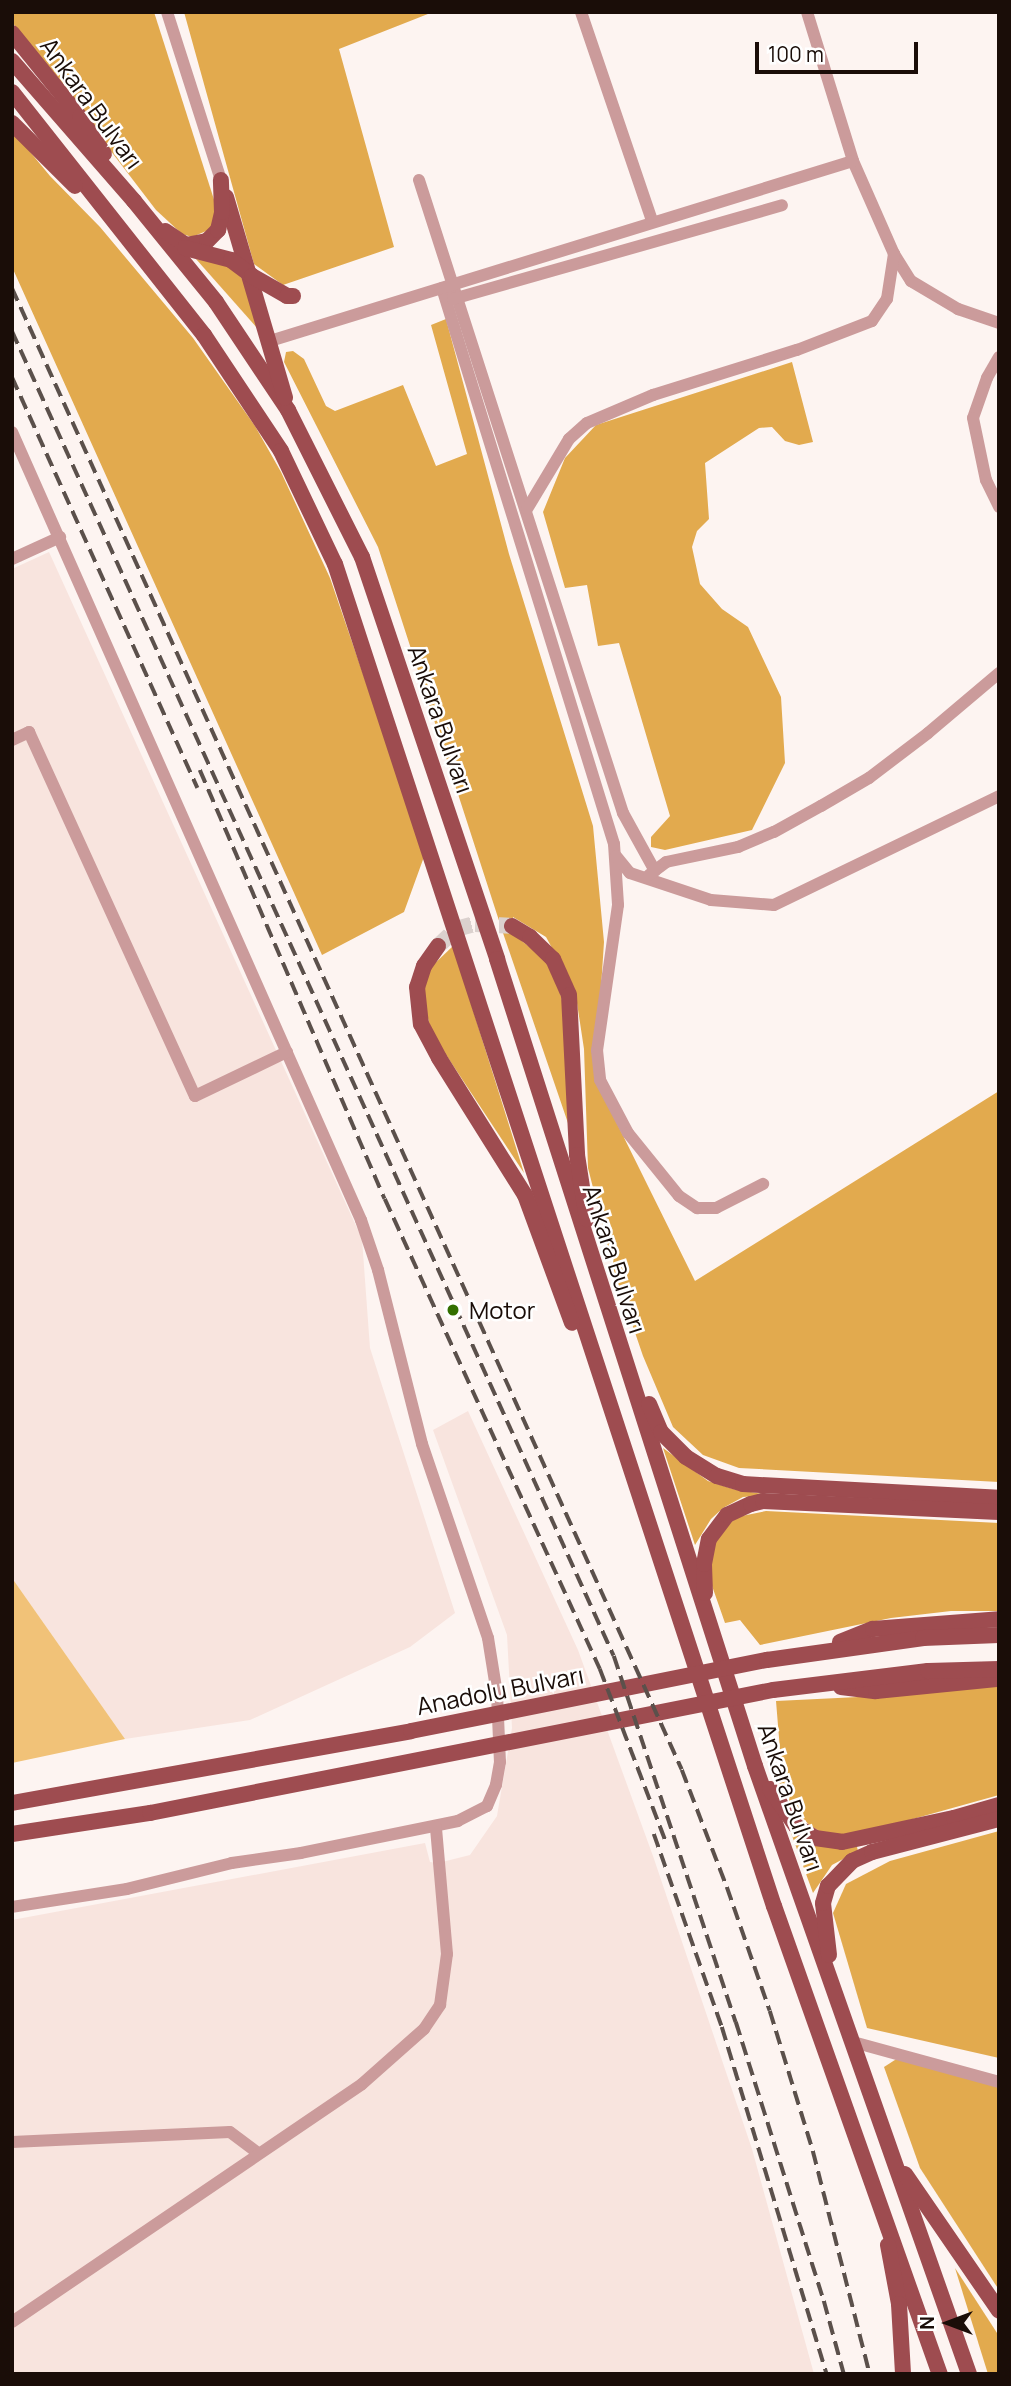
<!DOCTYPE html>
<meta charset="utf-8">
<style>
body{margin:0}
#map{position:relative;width:1011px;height:2386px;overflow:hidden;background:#fdf4f1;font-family:Manrope,sans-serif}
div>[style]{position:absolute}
.built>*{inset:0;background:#f8e4de}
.green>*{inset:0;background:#f1c278}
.forest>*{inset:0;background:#e2aa4e}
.major-tunnel>*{height:16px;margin-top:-8px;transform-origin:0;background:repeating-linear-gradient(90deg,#dbd1ce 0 16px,transparent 0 24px)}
.minor>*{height:12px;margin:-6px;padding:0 6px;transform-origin:6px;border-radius:6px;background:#cb9b9b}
.major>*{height:16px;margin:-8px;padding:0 8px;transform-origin:8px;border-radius:8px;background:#9e4c50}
.rail>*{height:3.5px;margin-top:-1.75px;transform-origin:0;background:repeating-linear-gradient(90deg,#5b504b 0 14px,transparent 0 21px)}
.dots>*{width:19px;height:19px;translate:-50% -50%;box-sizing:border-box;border:4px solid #fff;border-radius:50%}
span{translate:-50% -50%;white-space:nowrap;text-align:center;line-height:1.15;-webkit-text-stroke:5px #fff;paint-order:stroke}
.street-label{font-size:24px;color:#1a0d08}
.poi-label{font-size:24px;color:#1a0d08}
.left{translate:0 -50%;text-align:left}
.frame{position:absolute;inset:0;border:14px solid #1a0d08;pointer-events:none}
.north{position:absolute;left:913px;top:2288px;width:70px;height:70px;-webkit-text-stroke:5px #fff;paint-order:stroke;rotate:270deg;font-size:19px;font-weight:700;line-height:28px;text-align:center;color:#1a0d08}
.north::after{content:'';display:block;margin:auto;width:24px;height:32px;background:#1a0d08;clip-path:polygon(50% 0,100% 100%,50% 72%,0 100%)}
.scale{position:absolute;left:755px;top:42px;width:163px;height:32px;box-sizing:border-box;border:4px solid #1a0d08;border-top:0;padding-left:9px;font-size:21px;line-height:24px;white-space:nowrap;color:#1a0d08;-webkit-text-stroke:5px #fff;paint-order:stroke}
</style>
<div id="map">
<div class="built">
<div style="clip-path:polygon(49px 552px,362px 1239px,370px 1348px,455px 1613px,410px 1647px,250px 1720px,125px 1739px,12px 1578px,12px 569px)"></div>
<div style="clip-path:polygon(468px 1411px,578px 1650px,653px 1856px,752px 2149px,814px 2374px,12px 2374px,12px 1920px,425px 1843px,430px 1862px,438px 1863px,470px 1855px,497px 1816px,512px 1728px,507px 1635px,433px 1430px)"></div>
</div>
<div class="green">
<div style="clip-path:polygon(12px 1578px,125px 1739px,12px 1763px)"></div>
</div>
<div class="forest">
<div style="clip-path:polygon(12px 12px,154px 12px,217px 209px,211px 229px,192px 237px,182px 234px,156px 210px,12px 22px)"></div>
<div style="clip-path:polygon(184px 12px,433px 12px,339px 49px,394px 247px,283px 285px,254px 264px)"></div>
<div style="clip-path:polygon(12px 130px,50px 176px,100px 227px,193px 338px,255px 426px,281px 472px,330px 578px,425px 854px,404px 912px,322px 955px,12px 267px)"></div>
<div style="clip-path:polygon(196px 259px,231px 264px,243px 280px,257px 328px)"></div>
<div style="clip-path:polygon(446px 319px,509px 554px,593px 826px,604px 942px,595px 1079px,695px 1281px,999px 1091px,999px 1482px,739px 1468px,703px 1455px,673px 1427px,643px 1356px,615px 1274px,588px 1168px,584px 1049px,575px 990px,546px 937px,513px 917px,512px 933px,542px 957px,557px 979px,563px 1005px,569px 1126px,503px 933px,378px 547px,284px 362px,286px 352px,293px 351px,304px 359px,326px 406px,335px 411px,403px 385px,436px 466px,467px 454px,431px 325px)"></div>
<div style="clip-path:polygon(792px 362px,813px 442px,799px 445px,785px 441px,772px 427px,759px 428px,705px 463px,709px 519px,697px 531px,692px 547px,700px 584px,722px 609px,748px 627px,781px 697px,785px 763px,752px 830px,665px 850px,651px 847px,651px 837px,670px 816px,619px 643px,598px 646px,587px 585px,565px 588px,543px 512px,565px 458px,596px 425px)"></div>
<div style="clip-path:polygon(453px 946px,524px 1173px,431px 1032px,424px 1000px,425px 980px,429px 969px)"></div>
<div style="clip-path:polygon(663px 1448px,708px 1481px,733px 1489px,768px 1495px,743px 1497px,723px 1508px,711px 1519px,695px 1545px)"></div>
<div style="clip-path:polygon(766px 1511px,999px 1523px,999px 1611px,951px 1611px,891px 1618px,760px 1645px,740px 1620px,725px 1623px,711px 1583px,711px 1558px,715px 1543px,729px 1524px,737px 1517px)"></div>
<div style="clip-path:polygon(999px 1684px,999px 1795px,852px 1836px,827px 1835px,810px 1826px,784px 1796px,774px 1767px,781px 1762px,776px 1701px,879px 1696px)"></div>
<div style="clip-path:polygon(999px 1831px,999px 2058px,867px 2028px,833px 1913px,846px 1884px,890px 1861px)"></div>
<div style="clip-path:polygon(791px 1833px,816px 1845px,857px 1847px,858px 1851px,832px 1865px,813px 1893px)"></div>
<div style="clip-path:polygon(898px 2058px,999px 2087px,999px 2290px,920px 2168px,884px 2067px)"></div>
<div style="clip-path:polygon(955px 2268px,999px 2336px,999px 2374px,988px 2374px)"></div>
</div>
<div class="major-tunnel">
<div style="left:438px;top:946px;width:25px;rotate:-43deg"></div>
<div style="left:456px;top:929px;width:20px;rotate:-15deg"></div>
<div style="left:475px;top:924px;width:37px;rotate:3deg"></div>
</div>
<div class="minor">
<div style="left:167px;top:12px;width:176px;rotate:72.2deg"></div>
<div style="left:581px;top:12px;width:221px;rotate:71.2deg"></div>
<div style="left:807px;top:12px;width:156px;rotate:72.8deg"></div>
<div style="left:853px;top:161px;width:102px;rotate:66.2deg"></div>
<div style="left:894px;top:254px;width:32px;rotate:58deg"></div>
<div style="left:911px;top:281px;width:55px;rotate:30.8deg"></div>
<div style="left:958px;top:309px;width:43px;rotate:18.9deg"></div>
<div style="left:419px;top:180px;width:665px;rotate:72.14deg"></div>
<div style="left:623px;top:813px;width:66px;rotate:61.1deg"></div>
<div style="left:442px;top:288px;width:582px;rotate:72.81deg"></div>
<div style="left:614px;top:844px;width:61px;rotate:86.2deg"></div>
<div style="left:618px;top:905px;width:147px;rotate:98.2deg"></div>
<div style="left:597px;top:1050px;width:30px;rotate:84deg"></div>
<div style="left:600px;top:1080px;width:60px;rotate:62.2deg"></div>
<div style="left:628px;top:1133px;width:81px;rotate:51deg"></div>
<div style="left:679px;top:1196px;width:22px;rotate:34deg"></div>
<div style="left:697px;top:1208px;width:19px"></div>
<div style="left:716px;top:1208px;width:53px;rotate:-27.1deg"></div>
<div style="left:453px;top:299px;width:342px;rotate:-15.9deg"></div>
<div style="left:270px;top:341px;width:610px;rotate:-17.16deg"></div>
<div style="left:999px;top:357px;width:24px;rotate:120deg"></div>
<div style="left:987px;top:378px;width:42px;rotate:109.3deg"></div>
<div style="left:973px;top:418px;width:63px;rotate:78.2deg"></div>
<div style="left:986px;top:480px;width:30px;rotate:64deg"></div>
<div style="left:12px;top:432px;width:862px;rotate:66.11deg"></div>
<div style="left:361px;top:1220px;width:53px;rotate:71.2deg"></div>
<div style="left:378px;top:1270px;width:179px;rotate:75.8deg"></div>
<div style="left:422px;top:1444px;width:205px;rotate:71.2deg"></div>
<div style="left:488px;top:1638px;width:57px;rotate:80.9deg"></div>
<div style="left:497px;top:1694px;width:68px;rotate:87.5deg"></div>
<div style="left:500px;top:1762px;width:23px;rotate:100deg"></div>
<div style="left:496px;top:1785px;width:23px;rotate:113deg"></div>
<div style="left:487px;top:1806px;width:33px;rotate:153deg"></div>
<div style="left:458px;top:1821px;width:160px;rotate:168.5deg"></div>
<div style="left:301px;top:1853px;width:70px;rotate:171.8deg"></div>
<div style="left:232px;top:1863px;width:108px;rotate:166.1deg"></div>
<div style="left:127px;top:1889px;width:116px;rotate:171.1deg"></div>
<div style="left:527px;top:509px;width:82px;rotate:-59deg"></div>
<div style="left:569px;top:439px;width:24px;rotate:-42deg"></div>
<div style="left:587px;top:423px;width:72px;rotate:-23deg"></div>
<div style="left:653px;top:395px;width:151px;rotate:-17.4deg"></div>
<div style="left:797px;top:350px;width:80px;rotate:-21.1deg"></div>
<div style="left:872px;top:321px;width:27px;rotate:-56deg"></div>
<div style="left:887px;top:299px;width:46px;rotate:-81.2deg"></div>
<div style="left:12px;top:559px;width:53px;rotate:-24.6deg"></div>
<div style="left:12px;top:740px;width:19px;rotate:-25deg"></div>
<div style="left:29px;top:732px;width:400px;rotate:65.5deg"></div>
<div style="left:195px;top:1096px;width:102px;rotate:-25.6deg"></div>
<div style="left:616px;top:856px;width:22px;rotate:51deg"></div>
<div style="left:630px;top:873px;width:85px;rotate:18.4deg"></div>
<div style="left:711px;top:900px;width:63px;rotate:4.5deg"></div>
<div style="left:774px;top:905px;width:250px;rotate:-25.8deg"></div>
<div style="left:649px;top:875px;width:21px;rotate:-37deg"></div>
<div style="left:666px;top:862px;width:74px;rotate:-11.8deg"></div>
<div style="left:738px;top:847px;width:39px;rotate:-23deg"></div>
<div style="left:774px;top:832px;width:54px;rotate:-29deg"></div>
<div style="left:821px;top:806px;width:56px;rotate:-30.3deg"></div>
<div style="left:869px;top:778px;width:74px;rotate:-37.3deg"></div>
<div style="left:928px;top:733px;width:93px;rotate:-40.2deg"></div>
<div style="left:853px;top:2042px;width:151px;rotate:15.3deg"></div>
<div style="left:12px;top:2142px;width:218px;rotate:-2.6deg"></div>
<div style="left:230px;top:2132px;width:35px;rotate:37deg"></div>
<div style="left:12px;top:2322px;width:423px;rotate:-34.2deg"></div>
<div style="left:362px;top:2084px;width:83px;rotate:-41.6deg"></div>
<div style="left:424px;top:2029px;width:29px;rotate:-56deg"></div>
<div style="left:440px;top:2005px;width:51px;rotate:-82.2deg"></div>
<div style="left:447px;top:1954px;width:127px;rotate:-95deg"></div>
</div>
<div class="major">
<div style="left:12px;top:33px;width:108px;rotate:51deg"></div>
<div style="left:80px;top:117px;width:44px;rotate:57deg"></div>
<div style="left:12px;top:61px;width:186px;rotate:48.9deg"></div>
<div style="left:134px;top:201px;width:130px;rotate:50.9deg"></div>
<div style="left:216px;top:302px;width:130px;rotate:56.3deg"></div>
<div style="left:288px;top:410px;width:165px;rotate:63.3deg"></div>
<div style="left:362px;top:557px;width:424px;rotate:71.4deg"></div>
<div style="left:497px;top:959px;width:847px;rotate:72.27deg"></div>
<div style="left:755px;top:1766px;width:645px;rotate:70.61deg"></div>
<div style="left:12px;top:92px;width:310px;rotate:51.7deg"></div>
<div style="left:204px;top:335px;width:139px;rotate:56.4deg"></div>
<div style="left:281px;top:451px;width:125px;rotate:64.5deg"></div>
<div style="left:335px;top:564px;width:1412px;rotate:71.89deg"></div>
<div style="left:774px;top:1906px;width:497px;rotate:70.5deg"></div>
<div style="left:12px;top:123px;width:89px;rotate:45deg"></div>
<div style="left:226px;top:197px;width:209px;rotate:73.6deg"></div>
<div style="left:165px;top:231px;width:25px;rotate:34deg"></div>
<div style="left:186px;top:245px;width:21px;rotate:-11deg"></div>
<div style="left:207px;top:241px;width:16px;rotate:-45deg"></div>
<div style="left:218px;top:230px;width:18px;rotate:-77deg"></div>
<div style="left:222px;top:212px;width:32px;rotate:-92deg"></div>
<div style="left:185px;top:248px;width:48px;rotate:14.6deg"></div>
<div style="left:231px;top:260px;width:26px;rotate:37deg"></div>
<div style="left:252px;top:276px;width:40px;rotate:29.7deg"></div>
<div style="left:287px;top:296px;width:6px"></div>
<div style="left:512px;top:926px;width:21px;rotate:31deg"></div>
<div style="left:530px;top:937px;width:32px;rotate:44deg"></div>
<div style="left:553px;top:959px;width:39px;rotate:66deg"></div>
<div style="left:569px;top:995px;width:160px;rotate:87.1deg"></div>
<div style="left:577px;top:1155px;width:65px;rotate:81.1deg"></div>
<div style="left:438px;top:946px;width:24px;rotate:125deg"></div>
<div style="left:424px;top:966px;width:22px;rotate:108deg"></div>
<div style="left:417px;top:987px;width:37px;rotate:84deg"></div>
<div style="left:421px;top:1024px;width:38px;rotate:62deg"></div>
<div style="left:439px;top:1058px;width:162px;rotate:57.9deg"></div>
<div style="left:525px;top:1195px;width:136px;rotate:69.8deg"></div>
<div style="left:649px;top:1404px;width:30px;rotate:67deg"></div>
<div style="left:661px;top:1432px;width:35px;rotate:45deg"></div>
<div style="left:686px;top:1457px;width:36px;rotate:32deg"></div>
<div style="left:717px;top:1476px;width:27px;rotate:17deg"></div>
<div style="left:743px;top:1484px;width:256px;rotate:3.1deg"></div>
<div style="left:705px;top:1593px;width:29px;rotate:-92deg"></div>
<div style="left:704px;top:1564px;width:25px;rotate:-79deg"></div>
<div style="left:709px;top:1539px;width:30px;rotate:-53deg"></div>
<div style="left:727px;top:1515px;width:26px;rotate:-25deg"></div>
<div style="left:751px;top:1504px;width:12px;rotate:-14deg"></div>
<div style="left:763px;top:1501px;width:236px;rotate:2.7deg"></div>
<div style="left:840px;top:1642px;width:35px;rotate:-22deg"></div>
<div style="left:873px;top:1629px;width:126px;rotate:-4.5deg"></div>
<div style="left:841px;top:1687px;width:35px;rotate:7deg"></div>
<div style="left:876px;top:1691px;width:121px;rotate:-5.7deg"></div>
<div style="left:770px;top:1789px;width:45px;rotate:54.9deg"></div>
<div style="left:796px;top:1826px;width:22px;rotate:32deg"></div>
<div style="left:815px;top:1838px;width:27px;rotate:8deg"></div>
<div style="left:842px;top:1842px;width:115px;rotate:-12.1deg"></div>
<div style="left:954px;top:1818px;width:47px;rotate:-16.1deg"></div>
<div style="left:12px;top:1803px;width:405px;rotate:-10.2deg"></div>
<div style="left:411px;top:1731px;width:363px;rotate:-11.3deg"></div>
<div style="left:767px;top:1660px;width:158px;rotate:-8deg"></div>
<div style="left:923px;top:1638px;width:76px;rotate:-2.3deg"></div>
<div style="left:12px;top:1834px;width:140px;rotate:-8.7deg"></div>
<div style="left:150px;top:1813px;width:635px;rotate:-11.17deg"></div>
<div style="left:773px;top:1690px;width:156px;rotate:-7deg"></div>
<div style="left:928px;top:1671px;width:71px;rotate:-1.6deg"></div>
<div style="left:829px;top:1955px;width:52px;rotate:-96.6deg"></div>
<div style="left:823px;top:1903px;width:18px;rotate:-74deg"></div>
<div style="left:828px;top:1886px;width:35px;rotate:-46deg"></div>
<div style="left:852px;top:1861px;width:22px;rotate:-24deg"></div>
<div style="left:872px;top:1852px;width:131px;rotate:-14.6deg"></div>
<div style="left:905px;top:2174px;width:166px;rotate:55.5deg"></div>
<div style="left:888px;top:2245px;width:60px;rotate:79.4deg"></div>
<div style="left:899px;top:2304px;width:70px;rotate:86.7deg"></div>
</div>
<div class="rail">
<div style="left:12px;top:288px;width:1626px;rotate:65.67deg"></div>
<div style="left:682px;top:1770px;width:125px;rotate:69deg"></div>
<div style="left:727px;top:1887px;width:131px;rotate:70.9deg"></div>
<div style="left:770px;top:2011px;width:146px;rotate:72.9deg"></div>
<div style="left:813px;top:2151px;width:230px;rotate:75.7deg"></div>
<div style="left:12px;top:331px;width:1455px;rotate:65.57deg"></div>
<div style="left:614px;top:1656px;width:386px;rotate:71.6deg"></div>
<div style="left:736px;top:2022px;width:293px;rotate:72.5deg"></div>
<div style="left:824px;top:2301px;width:76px;rotate:74.7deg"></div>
<div style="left:12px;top:377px;width:451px;rotate:65.7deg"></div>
<div style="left:200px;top:770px;width:467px;rotate:66.7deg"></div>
<div style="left:385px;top:1199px;width:517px;rotate:65.42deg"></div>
<div style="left:600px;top:1669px;width:185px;rotate:69.1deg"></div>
<div style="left:654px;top:1834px;width:205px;rotate:70.6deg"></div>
<div style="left:722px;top:2027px;width:363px;rotate:73.2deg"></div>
</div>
<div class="dots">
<div style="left:453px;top:1310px;background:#336f00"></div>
</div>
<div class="street-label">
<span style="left:92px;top:103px;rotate:54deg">Ankara Bulvarı</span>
<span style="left:441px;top:719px;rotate:71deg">Ankara Bulvarı</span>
<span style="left:615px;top:1259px;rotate:72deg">Ankara Bulvarı</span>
<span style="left:500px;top:1690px;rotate:-11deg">Anadolu Bulvarı</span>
<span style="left:791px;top:1797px;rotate:71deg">Ankara Bulvarı</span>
</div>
<div class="poi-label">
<span class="left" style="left:469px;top:1310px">Motor</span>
</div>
<div class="frame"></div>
<div class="north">N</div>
<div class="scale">100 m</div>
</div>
